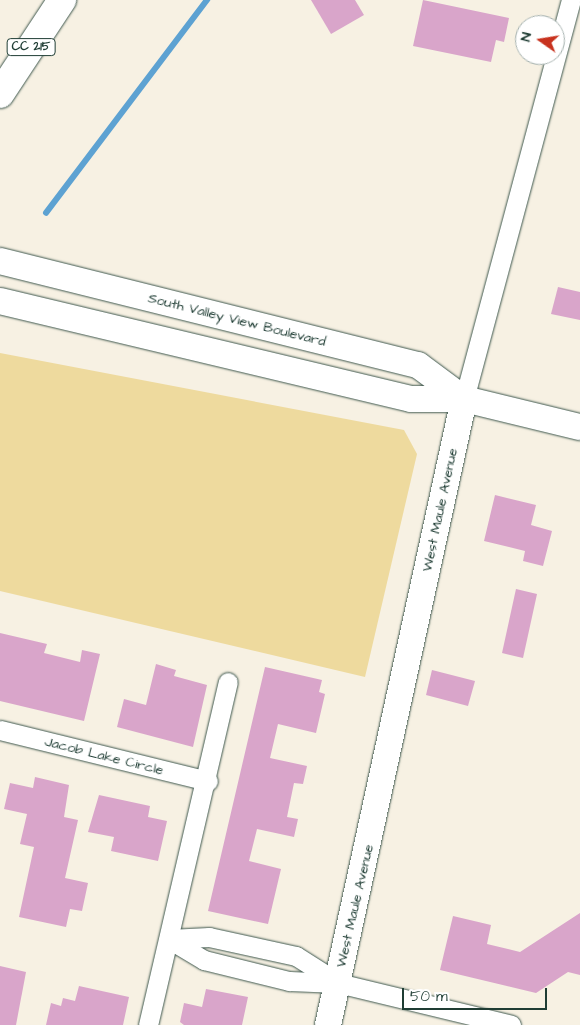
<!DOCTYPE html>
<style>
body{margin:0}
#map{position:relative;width:580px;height:1025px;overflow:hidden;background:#f7f1e3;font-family:"Architects Daughter",sans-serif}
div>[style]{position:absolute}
.sand>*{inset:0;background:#eeda9e}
.stream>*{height:5.5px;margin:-2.75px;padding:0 2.75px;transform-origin:2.75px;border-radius:2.75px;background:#5da2d2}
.building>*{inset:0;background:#d9a5ca}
.roads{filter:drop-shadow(0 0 1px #3f584e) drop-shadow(0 0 1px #3f584e)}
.street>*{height:19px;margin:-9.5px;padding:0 9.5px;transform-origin:9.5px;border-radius:9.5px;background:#fff}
.secondary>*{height:26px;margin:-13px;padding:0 13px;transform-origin:13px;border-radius:13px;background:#fff}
.highway>*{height:28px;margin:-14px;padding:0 14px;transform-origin:14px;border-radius:14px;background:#fff}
span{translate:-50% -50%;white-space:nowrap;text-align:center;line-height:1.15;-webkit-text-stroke:4px #fff;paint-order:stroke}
.shield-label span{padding:1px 4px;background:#fff;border:1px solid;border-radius:4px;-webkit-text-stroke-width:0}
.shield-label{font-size:12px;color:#1f3d34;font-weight:700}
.street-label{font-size:14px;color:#1f3d34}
.north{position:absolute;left:515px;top:15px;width:50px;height:50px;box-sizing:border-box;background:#fff;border:1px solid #a5b1ae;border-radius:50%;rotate:283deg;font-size:14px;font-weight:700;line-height:20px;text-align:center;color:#1f3d34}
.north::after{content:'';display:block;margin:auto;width:18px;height:22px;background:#c8321e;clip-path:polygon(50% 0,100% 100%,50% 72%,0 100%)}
.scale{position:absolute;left:402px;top:988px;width:145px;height:22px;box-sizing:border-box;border:2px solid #1f3d34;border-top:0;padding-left:6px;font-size:15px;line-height:18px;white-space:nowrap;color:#1f3d34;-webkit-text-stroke:4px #fff;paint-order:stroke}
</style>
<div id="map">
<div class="sand">
<div style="clip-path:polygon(0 353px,404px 430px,417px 454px,365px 677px,0 591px)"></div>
</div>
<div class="stream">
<div style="left:46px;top:213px;width:267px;rotate:-52.9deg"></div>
</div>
<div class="building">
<div style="clip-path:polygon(311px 0,355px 0,364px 15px,331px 34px)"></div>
<div style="clip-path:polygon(423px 0,509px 18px,504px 42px,496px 40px,491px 62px,413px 46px)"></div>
<div style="clip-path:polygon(558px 287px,580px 292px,580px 320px,551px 314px)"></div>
<div style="clip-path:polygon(495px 495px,536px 505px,531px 525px,552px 531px,543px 566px,523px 561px,525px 551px,484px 541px)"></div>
<div style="clip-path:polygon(516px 589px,537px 594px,523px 658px,502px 653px)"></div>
<div style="clip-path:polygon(0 633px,47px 644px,44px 653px,80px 662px,82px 650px,100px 654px,84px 721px,0 701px)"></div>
<div style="clip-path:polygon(156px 664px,176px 670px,174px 676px,207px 685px,193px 747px,117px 727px,124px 699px,146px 705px)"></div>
<div style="clip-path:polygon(265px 667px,322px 680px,319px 692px,325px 694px,316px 733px,278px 724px,270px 758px,307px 766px,303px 784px,294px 783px,287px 817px,298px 819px,294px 837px,257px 829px,249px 861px,281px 869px,268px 924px,208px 911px)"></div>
<div style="clip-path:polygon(432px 670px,475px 681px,468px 706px,426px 695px)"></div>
<div style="clip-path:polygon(35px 777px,69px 785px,64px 817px,78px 820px,65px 878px,88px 883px,82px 911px,70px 909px,66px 927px,19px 917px,34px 847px,20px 844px,27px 814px,4px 809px,10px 783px,33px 788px)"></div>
<div style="clip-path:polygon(99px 795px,150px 806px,148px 817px,167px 821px,158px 861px,111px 851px,114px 837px,88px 832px)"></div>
<div style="clip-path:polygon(580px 913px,580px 975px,568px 972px,536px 993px,440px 970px,453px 916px,491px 925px,487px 944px,520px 952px)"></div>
<div style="clip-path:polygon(0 966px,26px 972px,16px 1025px,0 1025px)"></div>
<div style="clip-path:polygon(79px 986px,129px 997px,123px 1025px,46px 1025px,51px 1003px,61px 1006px,63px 998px,75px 1001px)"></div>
<div style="clip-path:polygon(206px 989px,248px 997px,242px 1025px,184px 1025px,180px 1022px,184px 1003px,202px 1007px)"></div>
</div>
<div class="roads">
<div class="street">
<div style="left:464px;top:399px;width:413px;rotate:-75deg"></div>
<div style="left:0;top:730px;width:214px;rotate:13.8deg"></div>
<div style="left:169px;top:939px;width:41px;rotate:31deg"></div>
<div style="left:204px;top:960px;width:88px;rotate:13.9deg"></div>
<div style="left:289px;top:981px;width:49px;rotate:2.3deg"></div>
<div style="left:338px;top:983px;width:178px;rotate:13.6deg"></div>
<div style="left:169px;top:939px;width:40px;rotate:-2.9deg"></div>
<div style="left:209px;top:937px;width:89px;rotate:12.3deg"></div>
<div style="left:296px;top:956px;width:49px;rotate:32.4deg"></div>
<div style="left:148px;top:1025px;width:352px;rotate:-76.9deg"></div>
</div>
<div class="secondary">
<div style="left:0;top:261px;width:431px;rotate:14deg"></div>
<div style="left:418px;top:365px;width:57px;rotate:36.5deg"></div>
<div style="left:0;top:301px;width:423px;rotate:13.4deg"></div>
<div style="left:411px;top:399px;width:53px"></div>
<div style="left:464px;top:399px;width:119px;rotate:13.6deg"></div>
<div style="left:328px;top:1025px;width:641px;rotate:-77.74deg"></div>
</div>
<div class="highway">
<div style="left:0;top:94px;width:113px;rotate:-56.6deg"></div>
</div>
</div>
<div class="shield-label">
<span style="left:31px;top:47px">CC 215</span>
</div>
<div class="street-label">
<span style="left:237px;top:320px;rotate:14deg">South Valley View Boulevard</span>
<span style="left:440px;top:510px;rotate:-78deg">West Maule Avenue</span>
<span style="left:104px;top:756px;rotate:14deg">Jacob Lake Circle</span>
<span style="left:355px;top:906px;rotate:-77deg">West Maule Avenue</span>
</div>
<div class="north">N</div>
<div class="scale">50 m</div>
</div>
